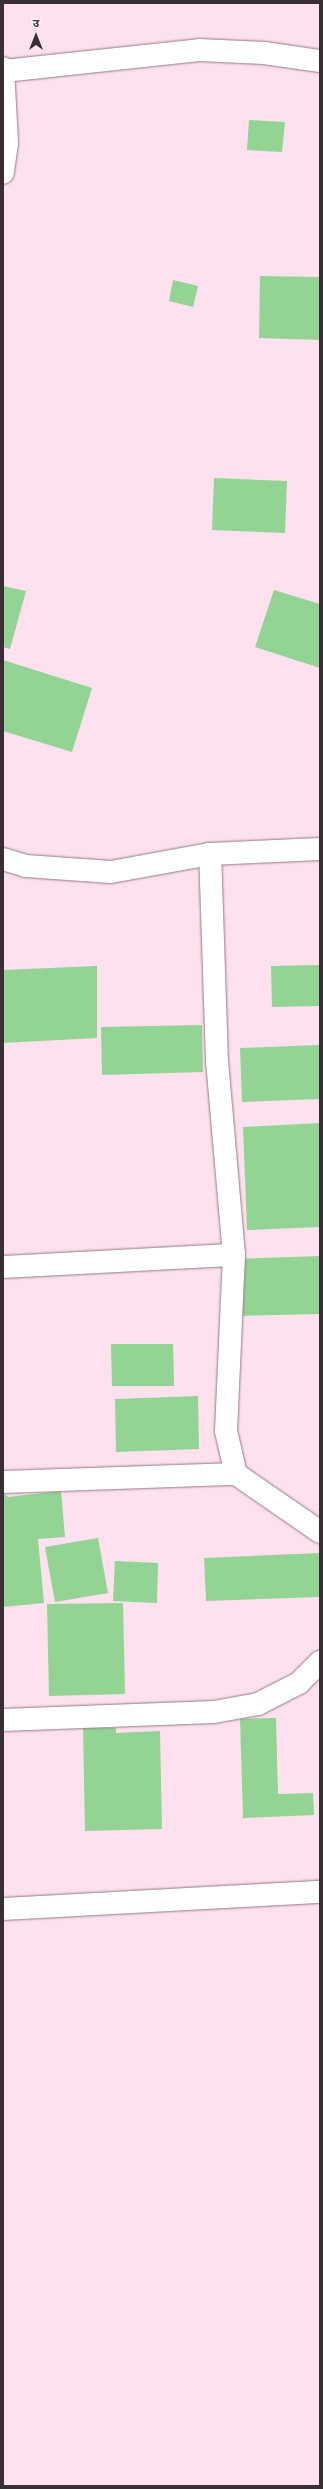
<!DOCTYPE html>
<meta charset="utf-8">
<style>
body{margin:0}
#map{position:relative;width:323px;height:2489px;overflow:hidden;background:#fde1ee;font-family:Signika,"Noto Sans Devanagari",sans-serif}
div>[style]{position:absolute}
.building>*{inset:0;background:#93d393}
.roads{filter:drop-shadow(0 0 1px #937a86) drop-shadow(0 0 1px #937a86)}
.minor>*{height:22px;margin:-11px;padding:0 11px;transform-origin:11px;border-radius:11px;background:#fff}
span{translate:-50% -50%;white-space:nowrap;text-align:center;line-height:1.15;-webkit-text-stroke:4px #fff4f9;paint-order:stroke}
.frame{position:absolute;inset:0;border:4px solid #392e33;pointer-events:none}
.north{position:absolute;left:16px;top:16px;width:40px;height:40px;-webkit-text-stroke:3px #fff4f9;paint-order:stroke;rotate:0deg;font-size:11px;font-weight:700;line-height:16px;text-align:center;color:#392e33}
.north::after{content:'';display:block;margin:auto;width:14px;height:18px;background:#392e33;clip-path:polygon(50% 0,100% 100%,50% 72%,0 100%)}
</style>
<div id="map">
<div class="building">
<div style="clip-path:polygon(249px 120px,285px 122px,282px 152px,247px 150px)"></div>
<div style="clip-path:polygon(260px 276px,320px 277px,320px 340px,259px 338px)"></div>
<div style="clip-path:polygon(173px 280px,198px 286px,193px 307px,169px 301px)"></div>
<div style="clip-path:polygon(214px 478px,287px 481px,285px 533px,212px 530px)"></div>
<div style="clip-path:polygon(3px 586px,26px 591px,10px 649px,3px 647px)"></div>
<div style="clip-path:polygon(274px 590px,320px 604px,320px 668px,255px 647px)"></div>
<div style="clip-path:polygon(3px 660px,92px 688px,72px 752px,3px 731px)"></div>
<div style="clip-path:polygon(320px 965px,320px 1006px,272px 1007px,271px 966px)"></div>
<div style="clip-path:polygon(97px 966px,97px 1038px,3px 1043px,3px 970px)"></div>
<div style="clip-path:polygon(202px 1025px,203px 1072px,102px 1075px,101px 1027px)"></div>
<div style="clip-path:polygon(320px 1045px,320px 1099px,242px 1102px,240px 1048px)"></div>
<div style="clip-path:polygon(320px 1123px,320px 1227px,247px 1230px,243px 1127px)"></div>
<div style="clip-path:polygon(320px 1256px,320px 1314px,236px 1316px,234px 1259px)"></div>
<div style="clip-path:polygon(111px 1344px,173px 1344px,174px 1386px,112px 1386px)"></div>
<div style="clip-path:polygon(198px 1396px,199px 1449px,116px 1452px,115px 1399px)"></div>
<div style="clip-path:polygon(61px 1491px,65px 1537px,38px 1539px,44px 1603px,3px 1607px,3px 1493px,8px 1497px)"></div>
<div style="clip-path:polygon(98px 1538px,108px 1593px,55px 1602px,45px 1547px)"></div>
<div style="clip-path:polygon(320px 1553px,320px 1597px,206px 1601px,204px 1558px)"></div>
<div style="clip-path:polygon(115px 1561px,158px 1563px,157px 1603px,113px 1601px)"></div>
<div style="clip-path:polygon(123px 1603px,125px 1694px,49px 1696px,47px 1604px)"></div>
<div style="clip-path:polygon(276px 1718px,278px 1794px,313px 1793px,314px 1815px,243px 1818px,240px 1719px)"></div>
<div style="clip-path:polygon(83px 1728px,116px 1728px,116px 1733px,160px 1731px,162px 1829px,85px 1831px)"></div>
</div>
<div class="roads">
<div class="minor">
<div style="left:3px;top:68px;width:75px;rotate:86.9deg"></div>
<div style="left:7px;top:143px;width:30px;rotate:98deg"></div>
<div style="left:4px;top:71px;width:196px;rotate:-6.1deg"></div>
<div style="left:199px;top:50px;width:65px;rotate:2.6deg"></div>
<div style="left:264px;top:53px;width:57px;rotate:8.1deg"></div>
<div style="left:3px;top:859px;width:24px;rotate:17deg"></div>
<div style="left:26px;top:866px;width:85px;rotate:4deg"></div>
<div style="left:111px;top:872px;width:101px;rotate:-10.3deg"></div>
<div style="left:210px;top:854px;width:110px;rotate:-2.6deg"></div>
<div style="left:3px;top:1267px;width:231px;rotate:-3deg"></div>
<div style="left:236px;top:1474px;width:102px;rotate:34.6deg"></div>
<div style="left:3px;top:1482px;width:233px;rotate:-2deg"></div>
<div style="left:236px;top:1474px;width:44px;rotate:-103.1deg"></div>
<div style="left:226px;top:1431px;width:176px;rotate:-87.4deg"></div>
<div style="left:234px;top:1255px;width:194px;rotate:-95deg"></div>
<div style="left:217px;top:1062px;width:208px;rotate:-91.9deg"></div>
<div style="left:3px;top:1720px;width:211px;rotate:-2.2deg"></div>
<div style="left:214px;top:1712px;width:45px;rotate:-10.3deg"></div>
<div style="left:258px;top:1704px;width:46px;rotate:-27.1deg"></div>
<div style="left:299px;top:1683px;width:30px;rotate:-45deg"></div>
<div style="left:3px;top:1909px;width:317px;rotate:-3.1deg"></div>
</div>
</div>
<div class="frame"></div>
<div class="north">उ</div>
</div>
